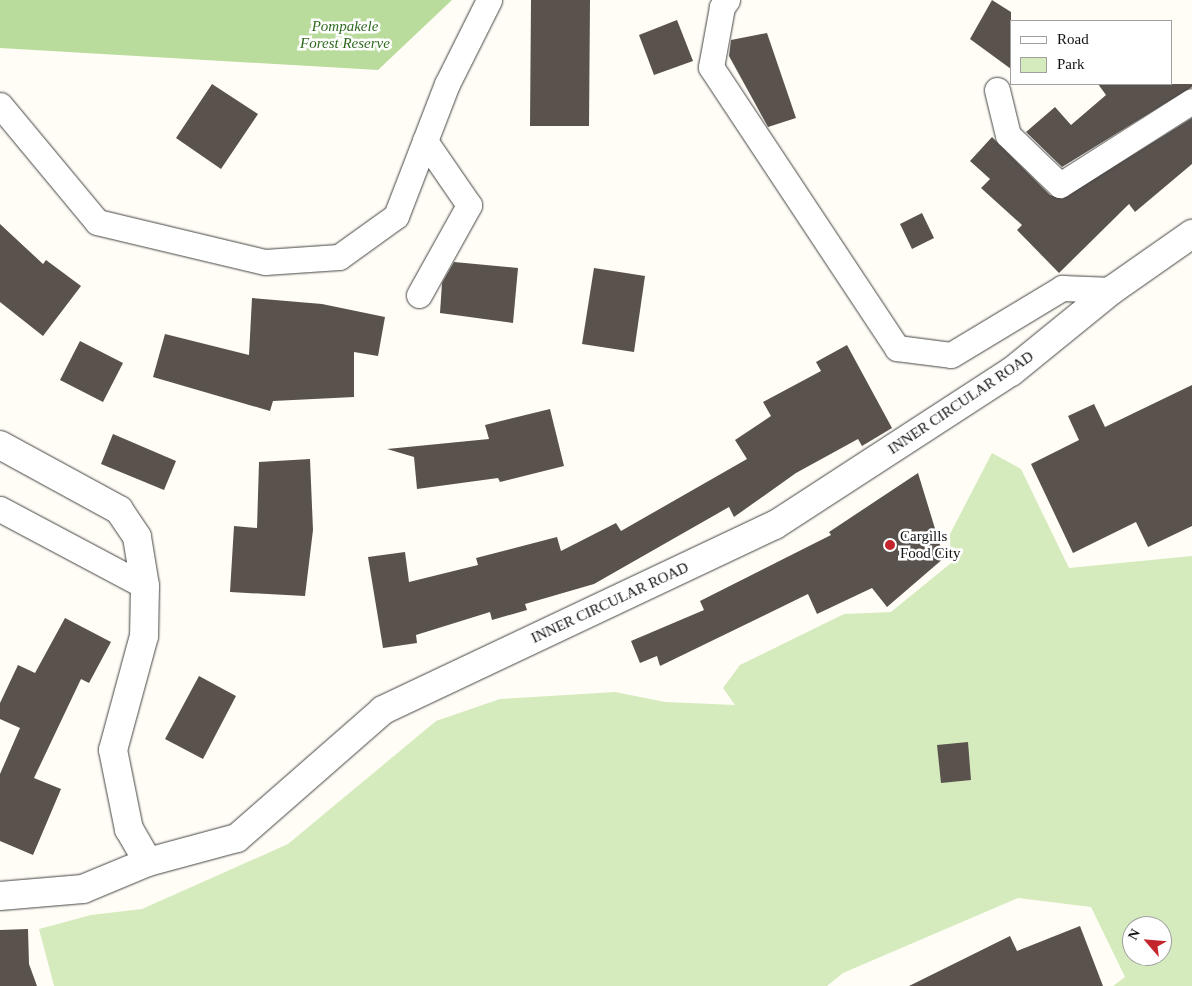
<!DOCTYPE html>
<style>
body{margin:0}
#map{position:relative;width:1192px;height:986px;overflow:hidden;background:#fffdf5;font-family:"Times New Roman",serif}
div>[style]{position:absolute}
.green>*{inset:0;background:#d5ebbd}
.forest>*{inset:0;background:#b9dc9c}
.building>*{inset:0;background:#5a524d}
.roads{filter:drop-shadow(0 0 1px #444) drop-shadow(0 0 1px #444)}
.minor>*{height:25px;margin:-12.5px;padding:0 12.5px;transform-origin:12.5px;border-radius:12.5px;background:#fff}
.tertiary>*{height:28px;margin:-14px;padding:0 14px;transform-origin:14px;border-radius:14px;background:#fff}
.dots>*{width:14px;height:14px;translate:-50% -50%;box-sizing:border-box;border:2px solid #fff;border-radius:50%}
span{translate:-50% -50%;white-space:nowrap;text-align:center;line-height:1.15;-webkit-text-stroke:5px #fff;paint-order:stroke}
.park-label{font-size:15px;color:#2f6b1f;font-style:italic}
.street-label{font-size:15px;color:#111}
.poi-label{font-size:15px;color:#111}
.left{translate:0 -50%;text-align:left}
.legend{position:absolute;left:1010px;top:20px;width:162px;height:65px;box-sizing:border-box;background:#fff;border:1px solid #a0a0a0;margin:0;padding:6px 9px;list-style:none;font-size:15px;color:#111}
.legend li{display:flex;align-items:center;gap:10px;height:25px}
.legend b{width:25px;border:1px solid #a0a0a0}
.north{position:absolute;left:1122px;top:916px;width:50px;height:50px;box-sizing:border-box;background:#fff;border:1px solid #a0a0a0;border-radius:50%;rotate:297deg;font-size:14px;font-weight:700;line-height:20px;text-align:center;color:#111}
.north::after{content:'';display:block;margin:auto;width:18px;height:22px;background:#c4262e;clip-path:polygon(50% 0,100% 100%,50% 72%,0 100%)}
</style>
<div id="map">
<div class="green">
<div style="clip-path:polygon(evenodd,992px 453px,1021px 469px,1069px 568px,1192px 556px,1192px 986px,1113px 986px,1125px 977px,1091px 907px,1018px 898px,843px 973px,827px 986px,54px 986px,39px 929px,91px 915px,142px 909px,288px 844px,436px 721px,500px 699px,566px 695px,615px 692px,665px 702px,735px 705px,723px 688px,740px 665px,844px 614px,891px 612px,951px 563px,950px 534px,992px 453px,1132px 926px,1162px 926px,1162px 956px,1132px 956px,1132px 926px)"></div>
</div>
<div class="forest">
<div style="clip-path:polygon(0 0,452px 0,378px 70px,0 48px)"></div>
</div>
<div class="building">
<div style="clip-path:polygon(531px 0,590px 0,589px 126px,530px 126px)"></div>
<div style="clip-path:polygon(992px 0,1011px 12px,1011px 69px,970px 39px)"></div>
<div style="clip-path:polygon(677px 20px,693px 61px,654px 75px,639px 35px)"></div>
<div style="clip-path:polygon(767px 33px,796px 118px,768px 127px,729px 56px,731px 40px)"></div>
<div style="clip-path:polygon(212px 84px,258px 114px,221px 169px,176px 138px)"></div>
<div style="clip-path:polygon(1098px 84px,1192px 84px,1192px 87px,1062px 167px,1026px 132px,1055px 107px,1071px 125px,1106px 95px)"></div>
<div style="clip-path:polygon(1192px 118px,1192px 164px,1135px 212px,1129px 204px,1059px 273px,1017px 230px,1022px 225px,981px 188px,990px 179px,970px 161px,992px 137px,1050px 195px,1062px 199px)"></div>
<div style="clip-path:polygon(922px 213px,934px 238px,912px 249px,900px 224px)"></div>
<div style="clip-path:polygon(0 224px,43px 264px,46px 260px,81px 286px,43px 336px,0 302px)"></div>
<div style="clip-path:polygon(454px 262px,518px 268px,513px 323px,440px 313px,442px 283px)"></div>
<div style="clip-path:polygon(594px 268px,645px 276px,634px 352px,582px 344px)"></div>
<div style="clip-path:polygon(252px 298px,322px 304px,385px 317px,378px 356px,354px 352px,354px 397px,273px 401px,270px 411px,153px 377px,165px 334px,249px 355px)"></div>
<div style="clip-path:polygon(80px 341px,123px 363px,103px 402px,60px 380px)"></div>
<div style="clip-path:polygon(847px 345px,892px 428px,862px 446px,858px 439px,796px 473px,734px 517px,729px 507px,594px 584px,525px 604px,527px 610px,492px 620px,490px 612px,416px 635px,417px 643px,383px 648px,368px 557px,405px 552px,409px 582px,478px 565px,476px 558px,557px 537px,561px 551px,616px 523px,621px 531px,747px 459px,735px 440px,771px 416px,763px 402px,821px 371px,816px 362px)"></div>
<div style="clip-path:polygon(1192px 385px,1192px 526px,1148px 547px,1136px 522px,1073px 553px,1031px 464px,1079px 440px,1068px 416px,1094px 404px,1105px 427px)"></div>
<div style="clip-path:polygon(550px 409px,564px 466px,500px 482px,498px 478px,417px 489px,414px 457px,387px 449px,489px 439px,485px 425px)"></div>
<div style="clip-path:polygon(113px 434px,176px 461px,164px 490px,101px 464px)"></div>
<div style="clip-path:polygon(310px 459px,313px 530px,305px 596px,230px 592px,234px 526px,257px 528px,259px 462px)"></div>
<div style="clip-path:polygon(918px 473px,944px 558px,887px 607px,872px 588px,817px 614px,808px 594px,660px 666px,657px 656px,640px 663px,631px 641px,704px 610px,700px 601px,831px 535px,829px 532px)"></div>
<div style="clip-path:polygon(65px 618px,111px 642px,89px 683px,81px 679px,34px 778px,61px 789px,33px 855px,0 841px,0 774px,20px 728px,0 719px,0 703px,18px 665px,35px 673px)"></div>
<div style="clip-path:polygon(199px 676px,236px 696px,203px 759px,165px 739px)"></div>
<div style="clip-path:polygon(968px 742px,971px 780px,941px 783px,937px 745px)"></div>
<div style="clip-path:polygon(1080px 926px,1103px 986px,909px 986px,1010px 936px,1017px 951px)"></div>
<div style="clip-path:polygon(28px 929px,29px 964px,37px 986px,0 986px,0 930px)"></div>
</div>
<div class="roads">
<div class="minor">
<div style="left:727px;top:0;width:9px;rotate:126deg"></div>
<div style="left:722px;top:7px;width:61px;rotate:100.4deg"></div>
<div style="left:711px;top:67px;width:337px;rotate:56.5deg"></div>
<div style="left:897px;top:348px;width:54px;rotate:7.4deg"></div>
<div style="left:951px;top:355px;width:130px;rotate:-31.1deg"></div>
<div style="left:1062px;top:288px;width:50px;rotate:2.3deg"></div>
<div style="left:997px;top:90px;width:46px;rotate:76.3deg"></div>
<div style="left:1008px;top:135px;width:72px;rotate:43.9deg"></div>
<div style="left:1060px;top:185px;width:156px;rotate:-32.5deg"></div>
<div style="left:0;top:105px;width:152px;rotate:50.3deg"></div>
<div style="left:97px;top:222px;width:173px;rotate:13.4deg"></div>
<div style="left:265px;top:262px;width:74px;rotate:-3.9deg"></div>
<div style="left:339px;top:257px;width:70px;rotate:-35.7deg"></div>
<div style="left:396px;top:216px;width:142px;rotate:-68.9deg"></div>
<div style="left:447px;top:84px;width:94px;rotate:-63.4deg"></div>
<div style="left:419px;top:295px;width:103px;rotate:-60.9deg"></div>
<div style="left:469px;top:205px;width:78px;rotate:-124.5deg"></div>
<div style="left:0;top:509px;width:164px;rotate:28deg"></div>
</div>
<div class="tertiary">
<div style="left:0;top:445px;width:136px;rotate:28.6deg"></div>
<div style="left:119px;top:510px;width:32px;rotate:56deg"></div>
<div style="left:137px;top:537px;width:50px;rotate:80.7deg"></div>
<div style="left:145px;top:586px;width:50px;rotate:91.1deg"></div>
<div style="left:144px;top:636px;width:118px;rotate:105.2deg"></div>
<div style="left:113px;top:750px;width:81px;rotate:78.6deg"></div>
<div style="left:129px;top:829px;width:38px;rotate:60deg"></div>
<div style="left:0;top:896px;width:83px;rotate:-4.8deg"></div>
<div style="left:83px;top:889px;width:70px;rotate:-22.6deg"></div>
<div style="left:148px;top:862px;width:92px;rotate:-15.1deg"></div>
<div style="left:237px;top:838px;width:194px;rotate:-41.2deg"></div>
<div style="left:383px;top:710px;width:433px;rotate:-25.3deg"></div>
<div style="left:775px;top:525px;width:281px;rotate:-33deg"></div>
<div style="left:1011px;top:372px;width:130px;rotate:-39.1deg"></div>
<div style="left:1112px;top:290px;width:98px;rotate:-35deg"></div>
</div>
</div>
<div class="dots">
<div style="left:890px;top:545px;background:#c4262e"></div>
</div>
<div class="park-label">
<span style="left:345px;top:35px">Pompakele<br>Forest Reserve</span>
</div>
<div class="street-label">
<span style="left:961px;top:403px;rotate:-34deg">INNER CIRCULAR ROAD</span>
<span style="left:610px;top:603px;rotate:-25deg">INNER CIRCULAR ROAD</span>
</div>
<div class="poi-label">
<span class="left" style="left:900px;top:545px">Cargills<br>Food City</span>
</div>
<ul class="legend">
<li><b style="height:6px;background:#fff"></b>Road</li>
<li><b style="height:14px;background:#d5ebbd"></b>Park</li>
</ul>
<div class="north">N</div>
</div>
